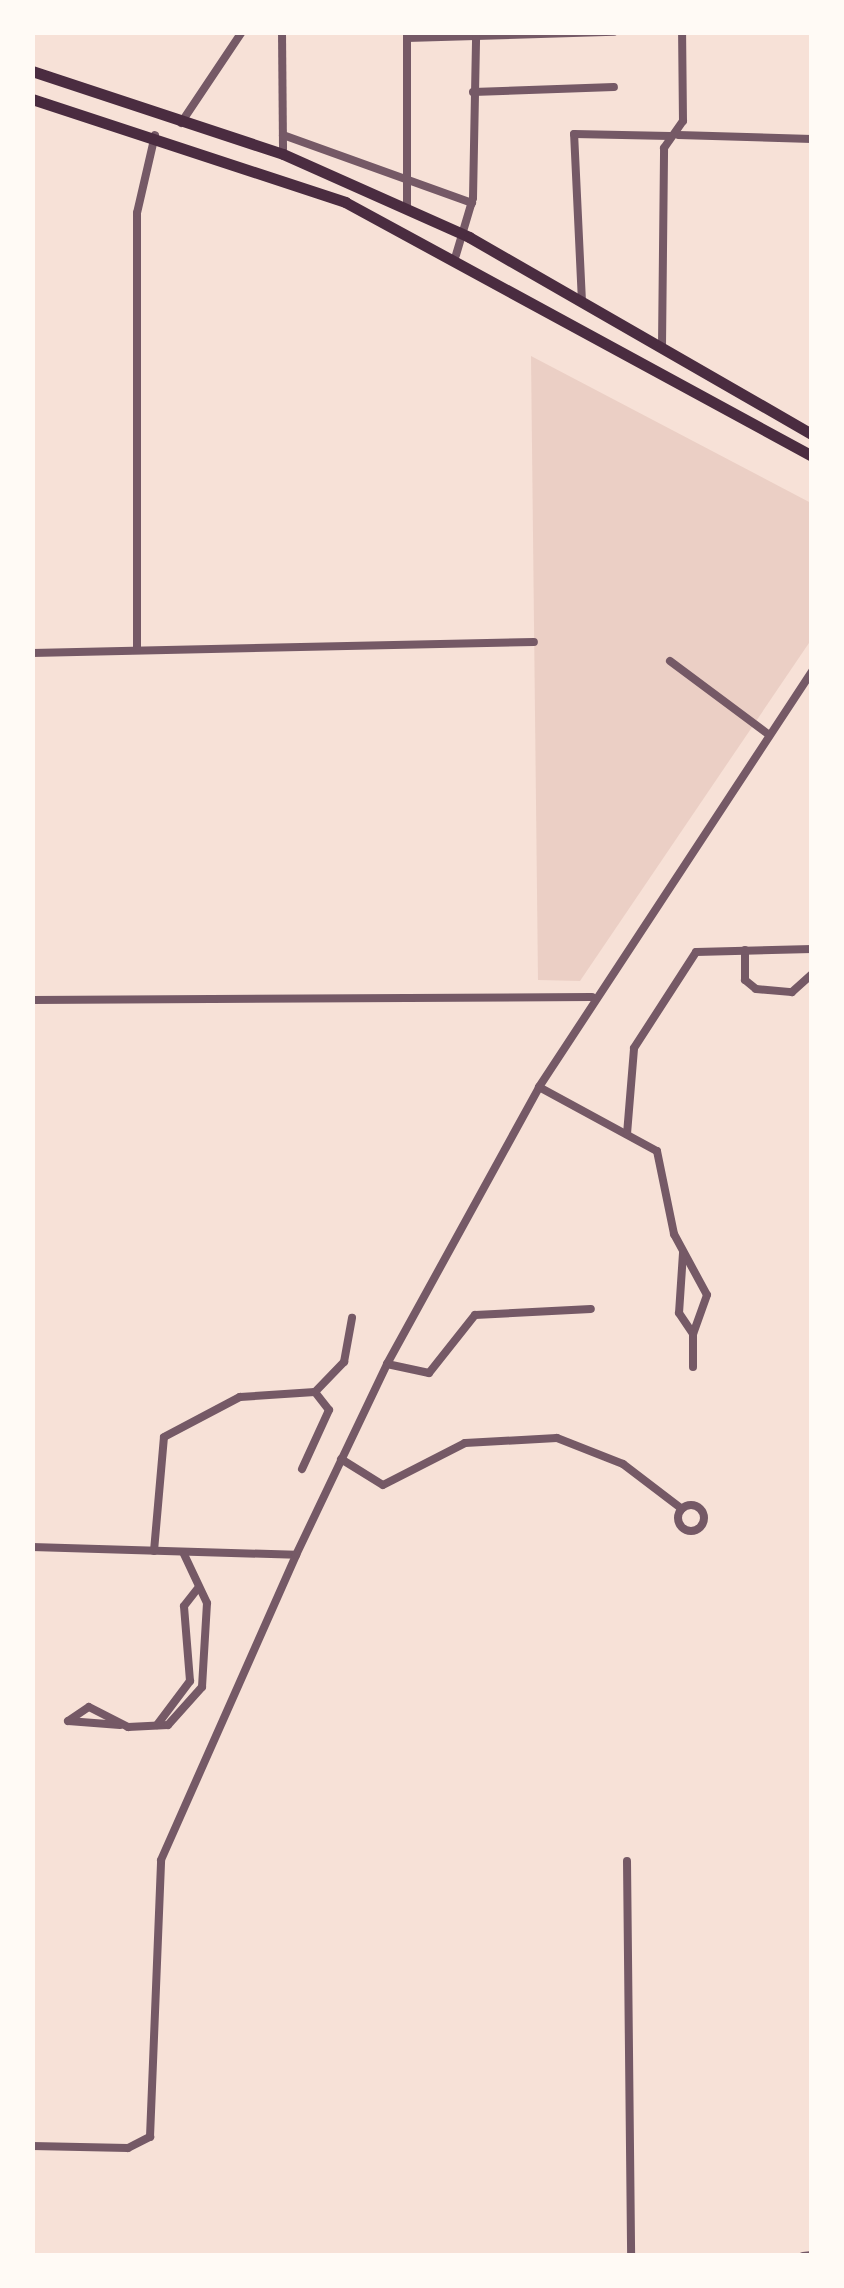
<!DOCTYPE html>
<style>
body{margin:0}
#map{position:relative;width:844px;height:2288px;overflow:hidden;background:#f7e1d7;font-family:Figtree,sans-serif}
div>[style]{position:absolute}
.green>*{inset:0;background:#ebcfc5}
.minor>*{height:8px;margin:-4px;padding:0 4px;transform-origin:4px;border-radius:4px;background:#755966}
.minor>.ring{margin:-4px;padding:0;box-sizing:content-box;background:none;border:8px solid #755966;border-radius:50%}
.secondary>*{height:11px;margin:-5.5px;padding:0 5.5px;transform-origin:5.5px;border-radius:5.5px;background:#4a2c40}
span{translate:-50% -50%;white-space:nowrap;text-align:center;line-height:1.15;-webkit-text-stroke:10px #fffaf5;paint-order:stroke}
.frame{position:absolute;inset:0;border:35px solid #fffaf5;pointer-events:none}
</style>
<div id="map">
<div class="green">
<div style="clip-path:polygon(531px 356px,811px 503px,811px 640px,580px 981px,538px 980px)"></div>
</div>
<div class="minor">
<div style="left:282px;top:32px;width:122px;rotate:89.5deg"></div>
<div style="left:407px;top:38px;width:207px;rotate:-1.7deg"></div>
<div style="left:473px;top:92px;width:141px;rotate:-2deg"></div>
<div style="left:181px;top:123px;width:110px;rotate:-56.2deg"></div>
<div style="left:283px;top:135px;width:201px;rotate:19.8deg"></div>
<div style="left:678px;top:135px;width:134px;rotate:1.7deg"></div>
<div style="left:407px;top:210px;width:178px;rotate:-90deg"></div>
<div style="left:456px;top:255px;width:59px;rotate:-73.4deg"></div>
<div style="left:473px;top:198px;width:160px;rotate:-88.9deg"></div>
<div style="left:582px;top:302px;width:168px;rotate:-92.7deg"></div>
<div style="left:574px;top:134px;width:96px;rotate:1.2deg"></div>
<div style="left:662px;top:346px;width:198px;rotate:-89.4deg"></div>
<div style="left:664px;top:148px;width:33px;rotate:-55deg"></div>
<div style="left:683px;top:121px;width:89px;rotate:-90.6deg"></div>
<div style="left:137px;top:650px;width:437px;rotate:-90deg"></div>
<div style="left:137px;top:213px;width:80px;rotate:-77deg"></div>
<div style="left:32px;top:653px;width:502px;rotate:-1.26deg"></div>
<div style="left:670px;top:661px;width:122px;rotate:36.7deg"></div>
<div style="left:745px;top:950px;width:30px;rotate:90deg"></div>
<div style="left:745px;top:980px;width:14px;rotate:39deg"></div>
<div style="left:756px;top:989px;width:36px;rotate:5deg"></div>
<div style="left:792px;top:992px;width:27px;rotate:-42deg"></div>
<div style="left:32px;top:1000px;width:560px;rotate:-0.31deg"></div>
<div style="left:539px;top:1087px;width:134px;rotate:28.5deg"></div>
<div style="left:657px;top:1151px;width:85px;rotate:78.4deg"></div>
<div style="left:674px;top:1234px;width:69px;rotate:61.6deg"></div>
<div style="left:707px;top:1295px;width:41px;rotate:109.7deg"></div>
<div style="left:627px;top:1134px;width:86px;rotate:-85.3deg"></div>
<div style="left:634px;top:1048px;width:114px;rotate:-57.1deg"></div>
<div style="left:696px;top:952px;width:116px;rotate:-1.5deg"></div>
<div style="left:683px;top:1253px;width:60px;rotate:93.8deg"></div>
<div style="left:679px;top:1313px;width:25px;rotate:56deg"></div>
<div style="left:693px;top:1334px;width:33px;rotate:90deg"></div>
<div style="left:387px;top:1364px;width:43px;rotate:12.1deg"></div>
<div style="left:429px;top:1373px;width:74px;rotate:-51.6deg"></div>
<div style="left:475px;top:1315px;width:116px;rotate:-3deg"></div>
<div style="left:341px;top:1459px;width:49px;rotate:31.8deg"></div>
<div style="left:383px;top:1485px;width:92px;rotate:-27.1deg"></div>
<div style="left:465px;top:1443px;width:92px;rotate:-3.1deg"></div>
<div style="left:557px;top:1438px;width:71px;rotate:21.5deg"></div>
<div style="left:623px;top:1464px;width:74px;rotate:37.3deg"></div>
<div style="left:302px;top:1469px;width:65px;rotate:-65.4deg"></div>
<div style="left:329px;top:1410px;width:23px;rotate:-128deg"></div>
<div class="ring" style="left:678px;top:1505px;width:18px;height:18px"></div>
<div style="left:32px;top:1547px;width:264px;rotate:1.7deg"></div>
<div style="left:154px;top:1551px;width:114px;rotate:-85deg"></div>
<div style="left:164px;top:1437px;width:86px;rotate:-27.8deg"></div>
<div style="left:240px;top:1397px;width:75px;rotate:-3.8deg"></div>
<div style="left:315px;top:1392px;width:42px;rotate:-46deg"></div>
<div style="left:344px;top:1362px;width:45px;rotate:-79.7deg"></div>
<div style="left:120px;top:1725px;width:52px;rotate:-175.6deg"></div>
<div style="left:68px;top:1721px;width:25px;rotate:-34deg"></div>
<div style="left:89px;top:1707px;width:44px;rotate:27.1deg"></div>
<div style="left:128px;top:1727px;width:40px;rotate:-2.9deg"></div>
<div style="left:168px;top:1725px;width:51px;rotate:-48.2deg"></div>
<div style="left:202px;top:1687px;width:84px;rotate:-86.6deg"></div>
<div style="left:207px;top:1603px;width:56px;rotate:-115.2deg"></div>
<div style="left:157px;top:1725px;width:55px;rotate:-53.1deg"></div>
<div style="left:190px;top:1681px;width:75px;rotate:-94.6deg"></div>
<div style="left:184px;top:1606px;width:24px;rotate:-52deg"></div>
<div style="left:627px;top:1861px;width:395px;rotate:89.4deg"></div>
<div style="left:32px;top:2146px;width:96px;rotate:1.2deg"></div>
<div style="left:128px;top:2148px;width:25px;rotate:-27deg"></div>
<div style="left:150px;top:2137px;width:277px;rotate:-87.7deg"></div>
<div style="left:161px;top:1860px;width:334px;rotate:-66.1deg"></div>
<div style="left:296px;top:1555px;width:212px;rotate:-64.5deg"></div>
<div style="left:387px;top:1364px;width:316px;rotate:-61.2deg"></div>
<div style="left:539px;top:1087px;width:498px;rotate:-56.7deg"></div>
<div style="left:803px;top:2256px;width:9px;rotate:-6deg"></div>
</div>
<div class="secondary">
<div style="left:32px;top:71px;width:264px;rotate:18.3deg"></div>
<div style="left:283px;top:154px;width:204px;rotate:24deg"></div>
<div style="left:469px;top:237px;width:396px;rotate:29.9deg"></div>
<div style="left:32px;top:99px;width:330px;rotate:18.2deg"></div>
<div style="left:345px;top:202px;width:532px;rotate:28.54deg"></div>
</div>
<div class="frame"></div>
</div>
